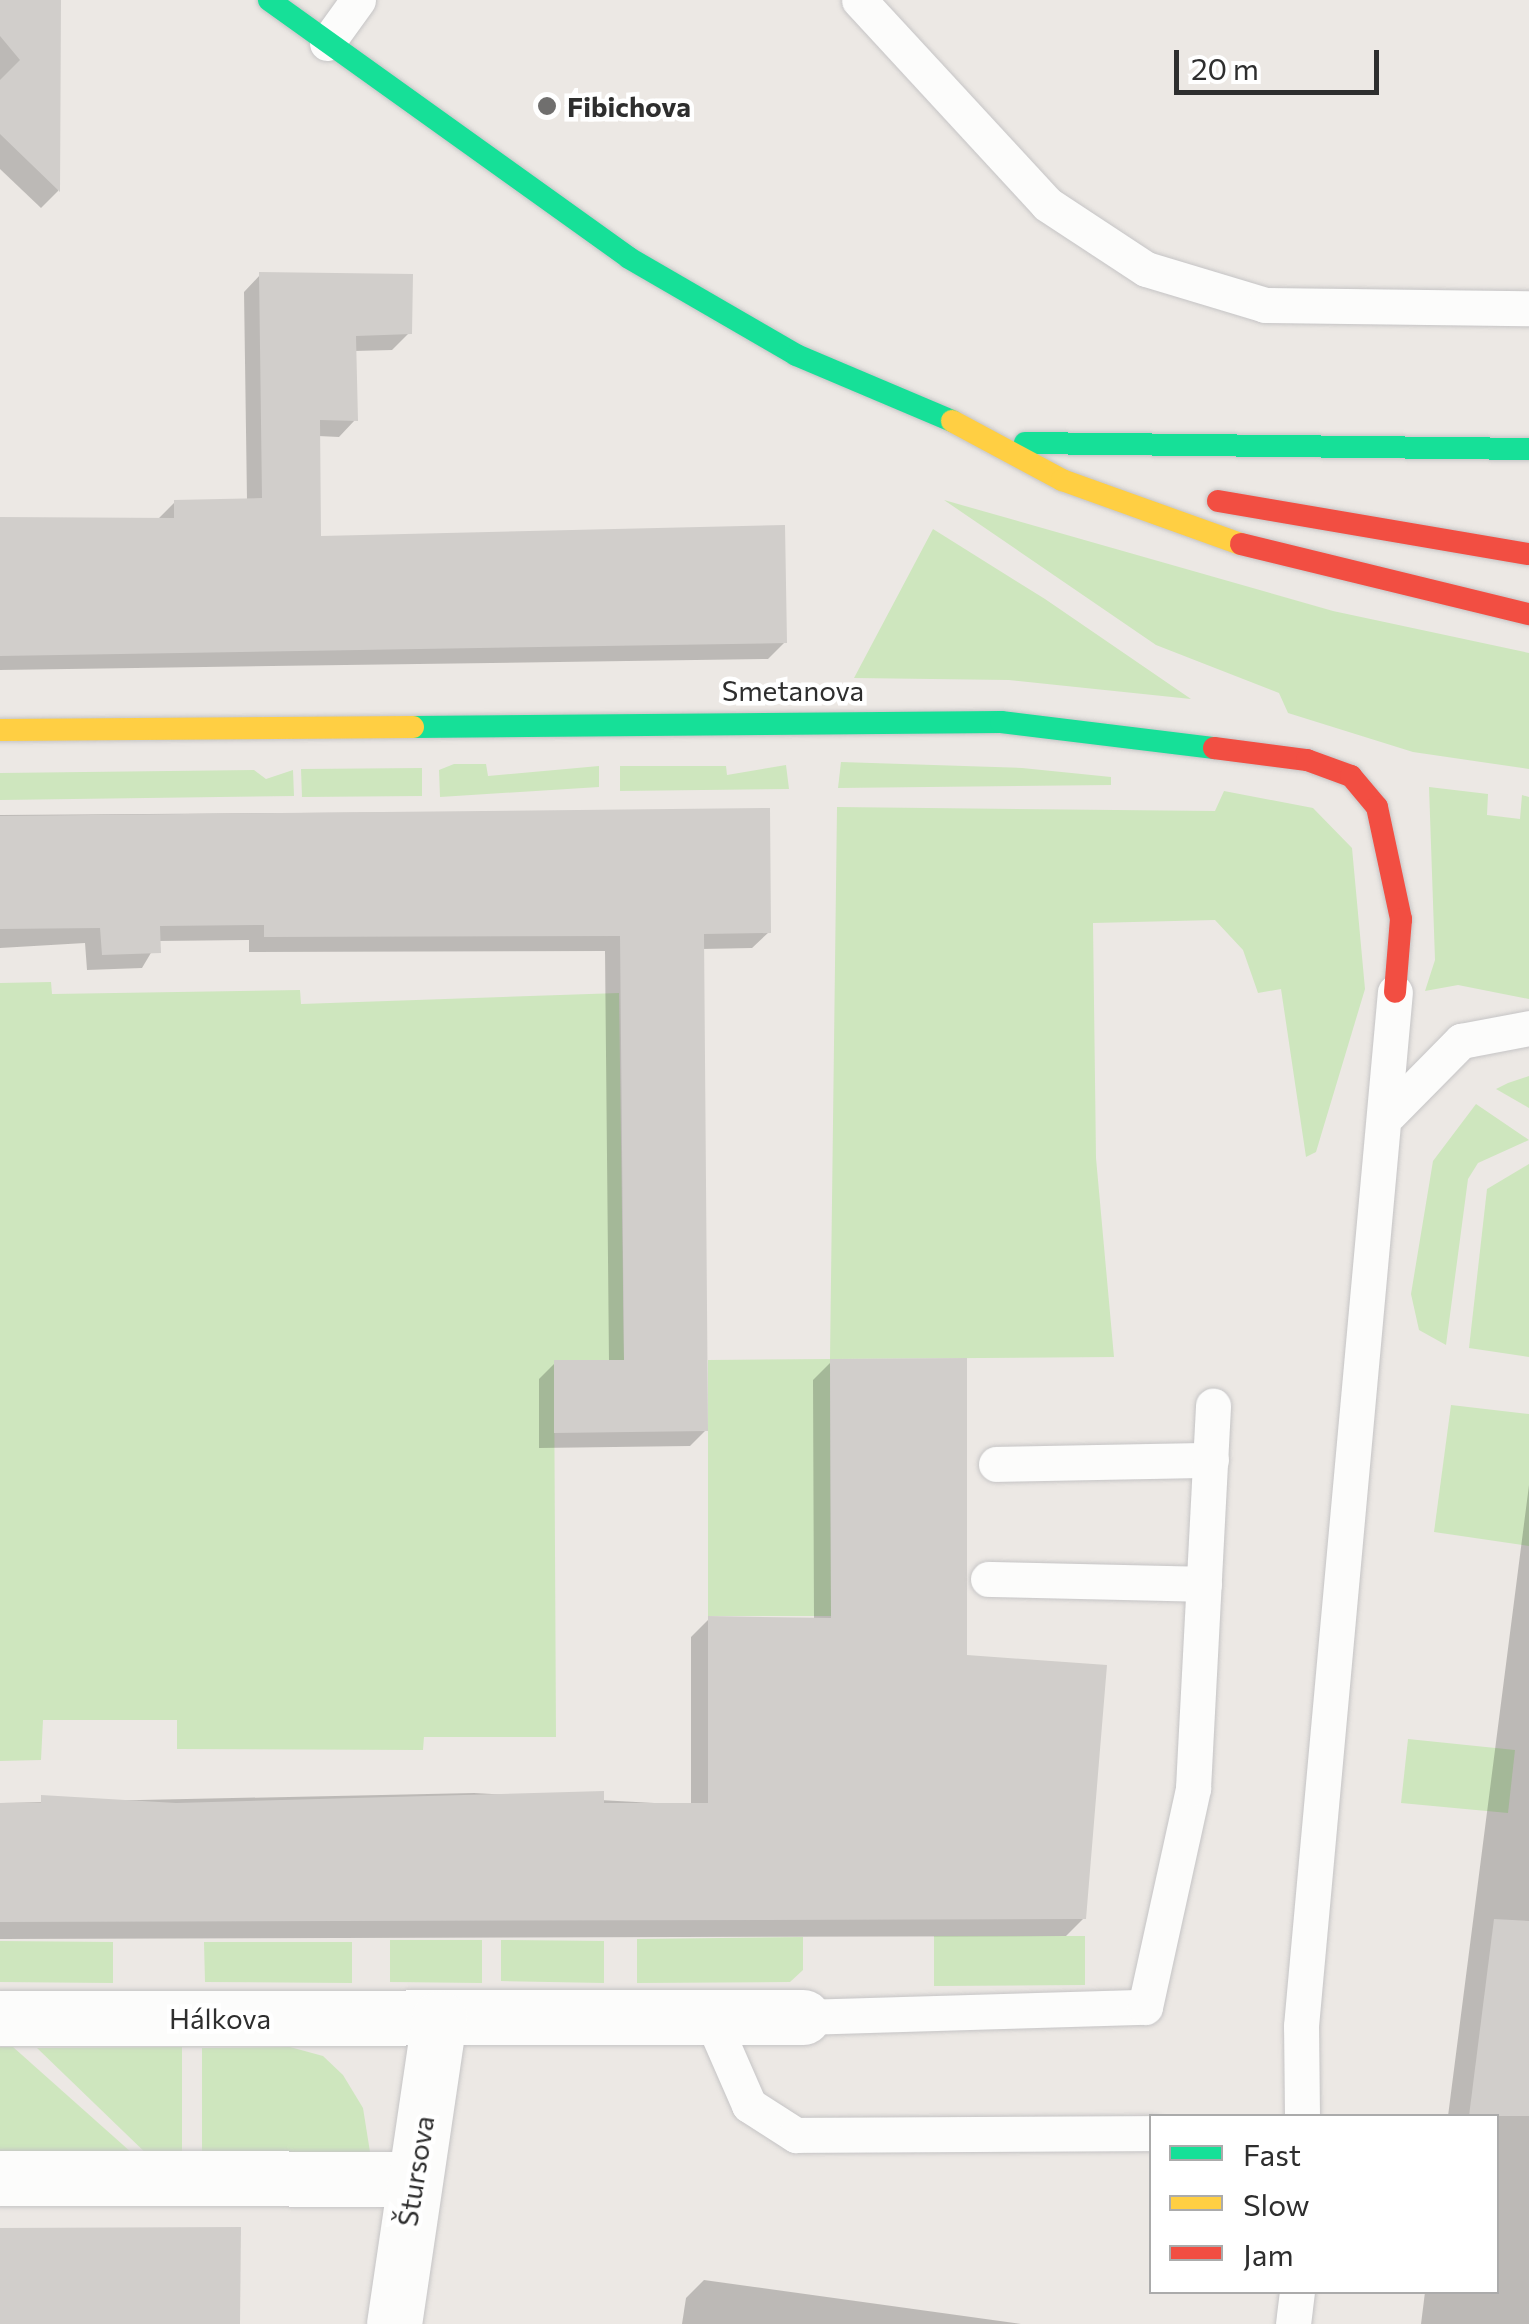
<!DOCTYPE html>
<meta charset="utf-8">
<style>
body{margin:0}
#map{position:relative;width:1529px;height:2324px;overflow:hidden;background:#ece8e4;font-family:Commissioner,sans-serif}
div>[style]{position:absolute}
.green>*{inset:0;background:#cee6be}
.shadow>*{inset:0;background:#0003}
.building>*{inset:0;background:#d1cecb}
.roads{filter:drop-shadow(0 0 2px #c5c4c5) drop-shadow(0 0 2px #c5c4c5)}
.lane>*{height:35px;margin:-17.5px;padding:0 17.5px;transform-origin:17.5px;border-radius:17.5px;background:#fcfcfb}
.street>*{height:55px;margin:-27.5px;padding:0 27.5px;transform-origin:27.5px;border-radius:27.5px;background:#fcfcfb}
.fast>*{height:22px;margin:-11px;padding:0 11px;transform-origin:11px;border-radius:11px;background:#16e098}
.slow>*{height:22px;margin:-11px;padding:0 11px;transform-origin:11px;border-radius:11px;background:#ffcf43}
.jam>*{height:22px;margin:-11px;padding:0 11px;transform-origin:11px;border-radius:11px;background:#f24e42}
.dots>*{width:28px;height:28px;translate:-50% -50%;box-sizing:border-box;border:5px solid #fff;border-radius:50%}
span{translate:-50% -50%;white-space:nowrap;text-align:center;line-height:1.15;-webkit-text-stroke:9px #fff;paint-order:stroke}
.poi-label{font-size:28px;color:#2e2e2e;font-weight:700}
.left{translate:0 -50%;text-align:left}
.street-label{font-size:28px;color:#2e2e2e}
.legend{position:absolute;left:1149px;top:2114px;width:350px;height:180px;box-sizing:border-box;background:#fff;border:2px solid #ababab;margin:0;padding:12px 18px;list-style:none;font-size:30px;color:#2e2e2e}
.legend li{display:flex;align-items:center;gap:20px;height:50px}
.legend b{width:50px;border:2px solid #ababab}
.scale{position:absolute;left:1174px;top:50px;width:205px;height:45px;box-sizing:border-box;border:5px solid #2e2e2e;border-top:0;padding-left:12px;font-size:30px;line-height:35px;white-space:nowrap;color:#2e2e2e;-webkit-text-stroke:8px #fff;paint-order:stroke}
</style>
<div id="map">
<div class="green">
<div style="clip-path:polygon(944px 500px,1333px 611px,1529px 653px,1529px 769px,1413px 752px,1288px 713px,1279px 693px,1156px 645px)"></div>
<div style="clip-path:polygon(933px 529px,1045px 599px,1191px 699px,1009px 680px,854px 678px)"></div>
<div style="clip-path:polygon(841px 762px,1022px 768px,1111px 777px,1111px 785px,838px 788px)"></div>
<div style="clip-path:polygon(454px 764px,486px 764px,488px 776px,599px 766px,599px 787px,440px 797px,439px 770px)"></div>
<div style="clip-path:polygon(786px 765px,789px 789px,620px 791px,620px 766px,726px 766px,727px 775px)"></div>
<div style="clip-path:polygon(422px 768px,422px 796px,302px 797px,301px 769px)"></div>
<div style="clip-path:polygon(254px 770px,266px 779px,293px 770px,294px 796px,0 800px,0 773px)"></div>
<div style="clip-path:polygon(1429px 787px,1488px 794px,1487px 815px,1520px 819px,1522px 795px,1529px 797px,1529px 999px,1458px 985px,1425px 991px,1435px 960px)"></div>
<div style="clip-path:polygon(1224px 791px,1313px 808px,1352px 848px,1365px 989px,1316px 1152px,1306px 1157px,1281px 989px,1258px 993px,1243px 950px,1215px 920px,1093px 923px,1096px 1158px,1114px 1357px,830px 1359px,831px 1616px,708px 1616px,708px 1360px,830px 1359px,837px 807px,1215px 811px)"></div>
<div style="clip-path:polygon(51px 982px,52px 994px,300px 990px,301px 1004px,619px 993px,624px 1360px,554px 1361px,556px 1737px,424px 1737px,423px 1750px,177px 1749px,177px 1720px,43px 1720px,41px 1760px,0 1761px,0 983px)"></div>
<div style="clip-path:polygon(1529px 1076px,1529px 1108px,1496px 1089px,1508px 1083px)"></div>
<div style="clip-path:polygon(1476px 1104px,1529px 1140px,1478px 1163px,1468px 1179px,1446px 1345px,1419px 1330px,1411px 1294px,1433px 1161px)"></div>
<div style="clip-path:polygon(1529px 1164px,1529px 1357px,1469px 1348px,1487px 1189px)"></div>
<div style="clip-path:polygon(1451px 1405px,1529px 1414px,1529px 1546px,1434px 1532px)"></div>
<div style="clip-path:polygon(1408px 1739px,1515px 1750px,1508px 1813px,1401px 1803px)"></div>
<div style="clip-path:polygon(934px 1936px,1085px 1936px,1085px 1985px,934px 1986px)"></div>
<div style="clip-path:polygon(803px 1937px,803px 1970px,790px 1982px,637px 1983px,637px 1939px)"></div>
<div style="clip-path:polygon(390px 1940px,482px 1940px,482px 1983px,390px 1982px)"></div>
<div style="clip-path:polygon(501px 1940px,604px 1941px,604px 1983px,501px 1981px)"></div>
<div style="clip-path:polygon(0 1941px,113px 1942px,113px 1983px,0 1982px)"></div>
<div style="clip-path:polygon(204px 1942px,352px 1942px,352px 1983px,205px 1982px)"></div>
<div style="clip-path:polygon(0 2047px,13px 2047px,141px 2161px,0 2160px)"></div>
<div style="clip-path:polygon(182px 2047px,182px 2161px,153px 2160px,37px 2048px)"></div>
<div style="clip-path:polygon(290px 2047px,323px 2056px,343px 2075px,363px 2108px,370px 2152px,202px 2161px,202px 2048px)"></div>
</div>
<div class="shadow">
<div style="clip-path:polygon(0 0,58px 0,58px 191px,41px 208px,0 169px)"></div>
<div style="clip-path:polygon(260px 275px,409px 333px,392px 350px,354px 351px,355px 420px,339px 437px,318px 436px,319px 539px,785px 642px,768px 659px,0 670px,0 520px,158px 519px,175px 502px,247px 501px,244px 292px)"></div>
<div style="clip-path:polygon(768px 810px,769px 932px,752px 948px,702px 949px,706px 1430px,690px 1446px,539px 1448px,539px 1379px,555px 1363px,609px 1363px,605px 951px,249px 952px,249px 940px,158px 941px,142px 968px,87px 970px,85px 943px,0 948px,0 815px)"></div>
<div style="clip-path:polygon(831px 1362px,1084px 1918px,1066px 1936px,0 1939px,0 1803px,474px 1793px,691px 1805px,691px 1637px,709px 1619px,814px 1620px,813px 1380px)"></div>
<div style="clip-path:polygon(1529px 1485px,1529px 2324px,1421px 2324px,1425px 2292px,1496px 2292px,1496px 2116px,1448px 2116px)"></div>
<div style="clip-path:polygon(704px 2280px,1021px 2324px,682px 2324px,686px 2298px)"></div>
</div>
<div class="building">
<div style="clip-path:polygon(0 0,61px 0,60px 192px,0 134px,0 80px,20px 60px,0 36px)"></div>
<div style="clip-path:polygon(259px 272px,413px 274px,412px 334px,356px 336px,358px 421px,320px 420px,321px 536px,785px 525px,787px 643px,0 656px,0 517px,174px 518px,174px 500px,262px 498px)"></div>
<div style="clip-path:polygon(770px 808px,771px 933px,704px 934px,708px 1431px,554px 1433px,554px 1360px,624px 1360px,620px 936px,264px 937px,264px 925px,160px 926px,161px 953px,102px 955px,100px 928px,0 929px,0 816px)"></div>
<div style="clip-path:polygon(967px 1358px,967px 1655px,1107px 1665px,1086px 1919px,0 1922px,0 1803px,41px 1803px,41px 1795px,176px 1803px,604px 1791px,604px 1803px,708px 1803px,708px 1616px,831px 1618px,830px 1359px)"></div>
<div style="clip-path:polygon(1494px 1919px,1529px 1921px,1529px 2116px,1469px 2116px)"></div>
<div style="clip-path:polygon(241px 2227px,240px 2324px,0 2324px,0 2228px)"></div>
</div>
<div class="roads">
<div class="lane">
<div style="left:859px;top:0;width:277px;rotate:47.3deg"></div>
<div style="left:1047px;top:204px;width:118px;rotate:33.3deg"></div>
<div style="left:1146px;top:269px;width:124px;rotate:16.8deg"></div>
<div style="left:1265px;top:305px;width:264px;rotate:0.7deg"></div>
<div style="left:327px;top:43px;width:53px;rotate:-54.2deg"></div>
<div style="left:1389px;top:1114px;width:103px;rotate:-45.4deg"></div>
<div style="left:1461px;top:1041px;width:69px;rotate:-10.8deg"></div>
<div style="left:996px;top:1464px;width:215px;rotate:-1.1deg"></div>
<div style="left:988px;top:1579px;width:216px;rotate:1.3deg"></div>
<div style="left:803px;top:2017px;width:342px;rotate:-1.7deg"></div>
<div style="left:1145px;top:2007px;width:224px;rotate:-77.6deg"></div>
<div style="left:1193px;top:1788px;width:383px;rotate:-87deg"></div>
<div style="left:711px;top:2018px;width:95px;rotate:66.4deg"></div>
<div style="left:749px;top:2105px;width:56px;rotate:32.6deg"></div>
<div style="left:796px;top:2135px;width:356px;rotate:-0.3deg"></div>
<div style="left:1302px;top:2116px;width:90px;rotate:-90.6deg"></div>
<div style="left:1301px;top:2026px;width:1038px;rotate:-84.81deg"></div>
<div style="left:1293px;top:2324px;width:32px;rotate:-83deg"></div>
</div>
<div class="street">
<div style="left:0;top:2018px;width:803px;rotate:-0.07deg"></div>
<div style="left:0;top:2178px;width:412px;rotate:0.1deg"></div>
<div style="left:394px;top:2324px;width:309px;rotate:-81.6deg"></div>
</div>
<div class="fast">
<div style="left:269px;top:0;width:443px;rotate:35.6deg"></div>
<div style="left:629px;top:258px;width:193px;rotate:30.1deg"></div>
<div style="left:796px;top:355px;width:169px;rotate:22.9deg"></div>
<div style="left:1025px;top:443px;width:504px;rotate:0.68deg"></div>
<div style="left:413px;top:727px;width:588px;rotate:-0.49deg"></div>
<div style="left:1001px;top:722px;width:215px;rotate:7deg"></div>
</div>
<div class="slow">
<div style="left:952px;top:421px;width:125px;rotate:28.2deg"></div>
<div style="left:1062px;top:480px;width:190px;rotate:19.7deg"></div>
<div style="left:0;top:730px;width:413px;rotate:-0.4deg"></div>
</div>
<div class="jam">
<div style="left:1218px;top:501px;width:315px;rotate:9.7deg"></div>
<div style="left:1241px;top:544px;width:296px;rotate:13.7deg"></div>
<div style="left:1214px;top:748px;width:94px;rotate:7.4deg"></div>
<div style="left:1307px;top:760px;width:47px;rotate:20deg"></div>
<div style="left:1351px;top:776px;width:40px;rotate:50deg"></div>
<div style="left:1377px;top:807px;width:115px;rotate:77.9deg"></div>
<div style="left:1401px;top:919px;width:73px;rotate:94.7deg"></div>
</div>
</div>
<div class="dots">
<div style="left:547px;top:106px;background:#706f6e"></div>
</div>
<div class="poi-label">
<span class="left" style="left:567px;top:106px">Fibichova</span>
</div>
<div class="street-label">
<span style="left:793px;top:690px">Smetanova</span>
<span style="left:220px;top:2018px">Hálkova</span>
<span style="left:415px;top:2171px;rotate:-81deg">Štursova</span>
</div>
<ul class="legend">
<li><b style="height:12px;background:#16e098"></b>Fast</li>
<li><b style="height:12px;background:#ffcf43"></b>Slow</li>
<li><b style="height:12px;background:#f24e42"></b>Jam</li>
</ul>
<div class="scale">20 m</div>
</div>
